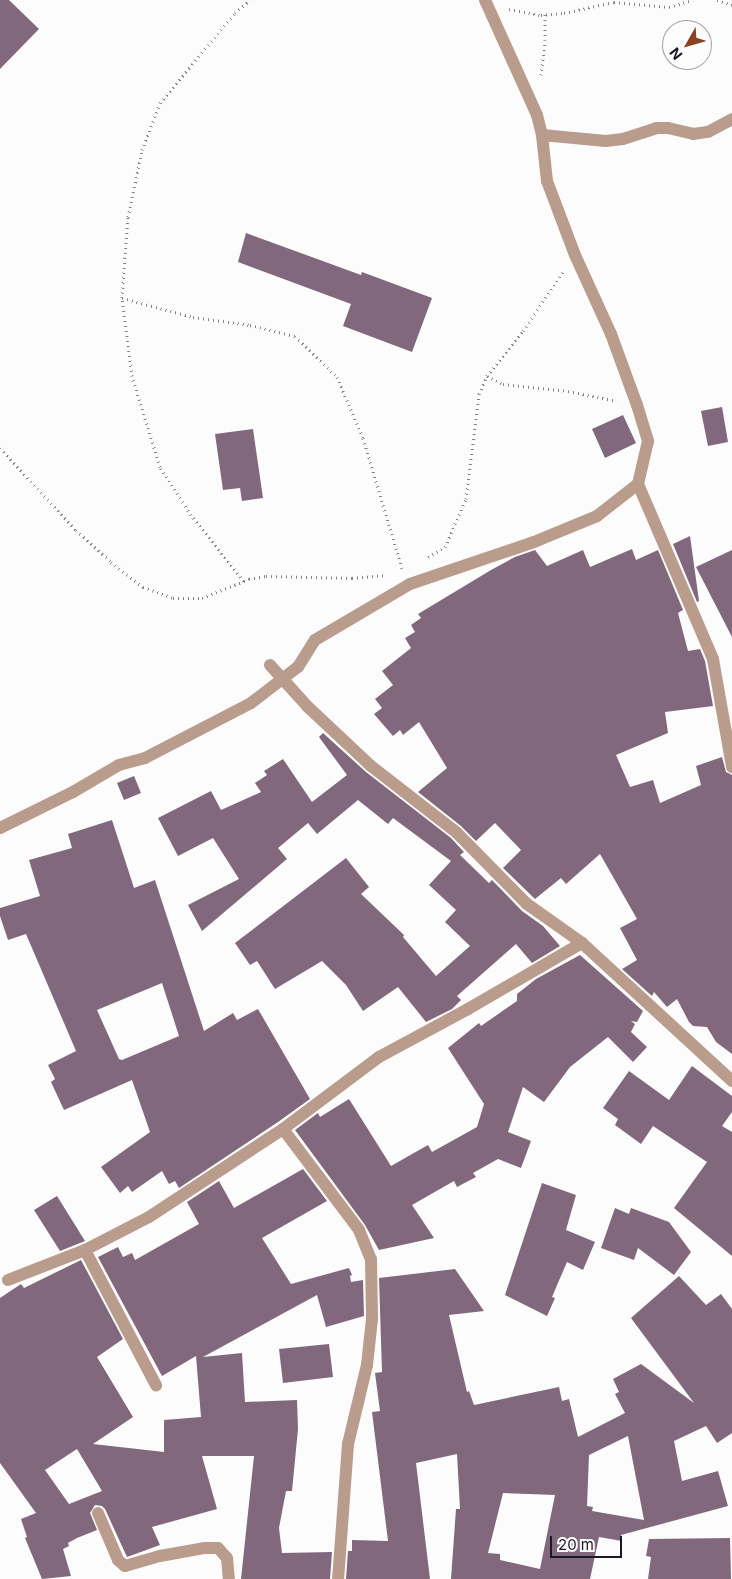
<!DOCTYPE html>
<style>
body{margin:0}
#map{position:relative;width:732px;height:1579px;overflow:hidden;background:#fcfcfc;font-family:Inter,sans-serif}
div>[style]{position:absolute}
.building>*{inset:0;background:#81687d}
.path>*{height:3px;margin-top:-1.5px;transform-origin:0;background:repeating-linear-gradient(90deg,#848287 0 1px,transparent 0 5px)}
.street>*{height:12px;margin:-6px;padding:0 6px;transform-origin:6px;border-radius:6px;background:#b99c8c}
span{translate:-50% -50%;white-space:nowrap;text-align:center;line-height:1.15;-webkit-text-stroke:4px #fcfcfc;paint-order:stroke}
.north{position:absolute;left:662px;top:20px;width:50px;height:50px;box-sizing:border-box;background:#fcfcfc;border:1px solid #a3a1a6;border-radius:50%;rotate:232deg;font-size:14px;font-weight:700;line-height:20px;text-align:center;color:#1d1924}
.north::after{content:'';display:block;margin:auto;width:18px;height:22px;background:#894222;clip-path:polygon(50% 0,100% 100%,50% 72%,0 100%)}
.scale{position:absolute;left:550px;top:1536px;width:72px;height:22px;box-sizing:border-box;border:2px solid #1d1924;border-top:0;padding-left:6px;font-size:15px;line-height:18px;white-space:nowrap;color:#1d1924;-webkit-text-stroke:4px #fcfcfc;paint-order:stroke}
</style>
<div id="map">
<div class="building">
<div style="clip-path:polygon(0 0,9px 0,39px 29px,0 69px)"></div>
<div style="clip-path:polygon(246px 233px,361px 275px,362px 272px,432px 298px,412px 352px,343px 326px,351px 304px,238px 262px)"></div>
<div style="clip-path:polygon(722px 407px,728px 442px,708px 446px,701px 411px)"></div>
<div style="clip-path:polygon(623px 415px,636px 443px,605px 458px,592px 429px)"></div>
<div style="clip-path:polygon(253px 429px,263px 498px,242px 501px,240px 488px,223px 490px,215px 434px)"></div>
<div style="clip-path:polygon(690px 536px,699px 601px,697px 602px,673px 544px)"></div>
<div style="clip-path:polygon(632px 549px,636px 560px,658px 550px,683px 610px,678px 613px,688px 651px,700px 649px,705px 661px,713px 706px,665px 712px,668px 733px,616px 755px,630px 787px,653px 780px,660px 803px,701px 785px,696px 766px,722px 757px,726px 772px,732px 775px,732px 1054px,716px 1042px,707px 1027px,693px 1026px,689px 1022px,677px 999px,667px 1007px,654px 992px,652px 996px,622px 969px,637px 960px,620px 928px,637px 919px,600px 854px,566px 884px,561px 878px,535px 899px,503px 868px,521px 850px,495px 823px,476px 841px,461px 826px,418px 792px,447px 768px,419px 722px,403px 735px,400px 730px,393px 736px,374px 714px,382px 708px,375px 699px,393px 685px,382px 671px,411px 648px,405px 638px,415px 632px,411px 625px,421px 618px,418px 614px,491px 570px,515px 557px,535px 550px,547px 566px,583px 550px,590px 567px)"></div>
<div style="clip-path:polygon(732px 550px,732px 637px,696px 567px)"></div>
<div style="clip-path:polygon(323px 733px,366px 772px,451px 838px,464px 852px,460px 855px,489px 883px,492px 880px,522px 911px,543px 926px,560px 946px,532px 963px,516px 944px,457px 996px,461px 1000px,452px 1009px,426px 1022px,398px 987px,363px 1011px,346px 985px,322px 961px,275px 989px,257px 961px,250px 965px,235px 943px,346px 858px,369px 887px,361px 894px,404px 935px,403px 937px,436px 976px,470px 946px,445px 922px,456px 910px,429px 885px,451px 861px,393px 818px,388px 824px,358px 800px,317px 834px,308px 823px,278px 848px,287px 859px,202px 931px,188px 905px,239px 879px,213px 838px,178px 856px,158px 818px,211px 791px,221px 810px,261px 792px,255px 783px,267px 775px,264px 771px,283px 759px,312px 802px,347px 775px,319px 737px)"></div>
<div style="clip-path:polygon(134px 776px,141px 793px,124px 800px,117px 783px)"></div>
<div style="clip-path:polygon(evenodd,112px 820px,134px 888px,155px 880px,204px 1031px,233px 1013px,237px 1020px,258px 1009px,310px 1099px,278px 1122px,179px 1188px,175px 1181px,169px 1184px,162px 1171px,132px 1192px,128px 1186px,120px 1193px,101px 1167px,150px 1132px,132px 1080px,64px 1110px,51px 1082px,55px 1079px,48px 1065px,76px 1051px,26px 934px,8px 940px,0 916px,0 908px,40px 896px,29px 860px,72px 848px,68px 834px,112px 820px,162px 983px,179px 1036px,122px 1060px,119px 1059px,97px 1010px,162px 983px)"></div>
<div style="clip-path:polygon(580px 955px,643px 1011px,637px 1022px,631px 1021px,635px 1024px,631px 1032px,647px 1047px,633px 1062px,608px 1037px,570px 1067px,544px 1102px,523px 1087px,508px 1132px,531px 1141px,521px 1168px,498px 1159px,473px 1173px,476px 1177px,457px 1187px,454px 1181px,412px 1205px,434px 1238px,379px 1250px,365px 1225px,295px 1130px,318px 1113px,320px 1117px,349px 1099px,391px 1166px,428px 1145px,432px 1152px,477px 1127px,484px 1104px,448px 1048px,479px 1023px,481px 1026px,517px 1001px,517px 994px,536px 979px)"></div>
<div style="clip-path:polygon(692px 1066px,732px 1096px,732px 1112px,722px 1126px,732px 1132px,732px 1256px,674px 1208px,707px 1162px,653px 1126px,641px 1144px,615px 1125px,618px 1119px,603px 1108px,629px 1071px,669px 1100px)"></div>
<div style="clip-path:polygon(evenodd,303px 1169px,327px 1201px,262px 1238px,291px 1284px,349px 1268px,352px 1275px,350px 1276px,351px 1282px,363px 1280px,364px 1316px,326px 1327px,317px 1295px,203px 1357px,242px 1353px,245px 1402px,297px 1400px,298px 1429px,292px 1491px,286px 1491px,279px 1528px,282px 1553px,332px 1552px,330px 1579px,241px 1579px,254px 1456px,202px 1456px,217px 1509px,152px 1527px,160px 1545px,127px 1557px,105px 1509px,102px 1506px,95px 1505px,90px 1513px,97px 1530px,77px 1538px,68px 1543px,69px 1546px,63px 1549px,71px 1576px,42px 1579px,25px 1538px,27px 1537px,21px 1519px,36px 1513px,0 1463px,0 1298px,21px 1284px,24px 1288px,81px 1260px,123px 1339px,97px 1357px,133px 1417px,93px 1444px,164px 1452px,164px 1420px,201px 1417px,196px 1356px,162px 1376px,98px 1257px,118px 1247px,123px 1257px,132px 1253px,135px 1260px,199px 1224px,187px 1202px,219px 1181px,234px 1208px,303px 1169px,77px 1449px,102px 1491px,69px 1504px,45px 1470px,77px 1449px)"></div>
<div style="clip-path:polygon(542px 1183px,576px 1195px,566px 1230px,595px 1242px,583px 1270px,567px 1262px,552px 1297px,555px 1298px,547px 1316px,505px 1295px)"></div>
<div style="clip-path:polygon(57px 1196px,85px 1241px,60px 1251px,34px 1210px)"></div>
<div style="clip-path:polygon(615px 1208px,629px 1214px,631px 1208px,669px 1222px,691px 1252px,674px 1275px,638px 1248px,634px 1260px,601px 1248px)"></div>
<div style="clip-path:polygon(evenodd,455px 1269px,484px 1311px,449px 1315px,467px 1392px,469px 1391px,474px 1405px,559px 1387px,562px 1401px,569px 1399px,578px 1437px,625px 1413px,615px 1394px,619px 1392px,613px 1379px,641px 1364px,694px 1403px,631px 1318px,679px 1276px,706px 1305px,721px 1294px,732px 1309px,732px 1433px,717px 1443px,706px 1426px,674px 1441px,682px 1481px,718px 1471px,728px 1506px,621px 1535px,622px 1541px,599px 1537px,590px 1579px,451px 1579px,456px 1509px,460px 1509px,457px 1454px,416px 1463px,430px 1579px,346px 1579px,348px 1551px,352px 1551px,352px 1540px,388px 1541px,372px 1412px,380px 1411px,375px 1373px,382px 1372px,379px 1278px,455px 1269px,628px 1436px,644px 1520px,592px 1511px,593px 1507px,587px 1506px,589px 1455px,628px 1436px,455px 1269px,503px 1493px,555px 1495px,540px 1569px,500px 1560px,500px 1554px,488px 1553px,503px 1493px)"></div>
<div style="clip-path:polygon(329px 1344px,333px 1377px,283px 1383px,279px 1349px)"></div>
<div style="clip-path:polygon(730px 1538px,731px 1579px,648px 1579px,651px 1557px,646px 1556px,649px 1539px)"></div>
</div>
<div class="path">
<div style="left:717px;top:0;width:16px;rotate:18deg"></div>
<div style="left:509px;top:9px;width:33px;rotate:11deg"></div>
<div style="left:541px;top:15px;width:23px;rotate:-5deg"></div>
<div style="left:564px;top:13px;width:51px;rotate:-12.4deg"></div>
<div style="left:614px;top:2px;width:55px;rotate:5.2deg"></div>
<div style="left:669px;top:7px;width:25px;rotate:-16deg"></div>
<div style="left:541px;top:75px;width:35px;rotate:-83deg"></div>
<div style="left:545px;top:40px;width:26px;rotate:-90deg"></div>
<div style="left:122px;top:298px;width:73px;rotate:15deg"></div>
<div style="left:193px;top:317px;width:58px;rotate:8deg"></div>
<div style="left:250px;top:325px;width:46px;rotate:13.7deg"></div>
<div style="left:295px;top:336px;width:59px;rotate:44.3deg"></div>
<div style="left:337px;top:377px;width:66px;rotate:66.9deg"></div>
<div style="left:363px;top:438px;width:136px;rotate:73.3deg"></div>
<div style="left:487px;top:376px;width:18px;rotate:27deg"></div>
<div style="left:503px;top:384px;width:65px;rotate:6.1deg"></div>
<div style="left:568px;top:391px;width:50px;rotate:11.5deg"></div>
<div style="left:0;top:448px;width:112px;rotate:47.2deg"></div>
<div style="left:76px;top:530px;width:47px;rotate:42.4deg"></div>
<div style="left:111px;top:562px;width:41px;rotate:38deg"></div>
<div style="left:143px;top:587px;width:32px;rotate:20deg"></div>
<div style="left:173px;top:598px;width:29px"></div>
<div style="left:202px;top:598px;width:51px;rotate:-22deg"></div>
<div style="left:249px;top:579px;width:17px;rotate:-10deg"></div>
<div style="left:266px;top:576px;width:86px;rotate:1.3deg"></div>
<div style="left:352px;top:578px;width:34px;rotate:-5deg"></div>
<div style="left:428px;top:557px;width:20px;rotate:-30deg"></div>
<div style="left:445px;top:547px;width:52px;rotate:-66.4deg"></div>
<div style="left:466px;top:499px;width:106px;rotate:-82.9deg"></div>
<div style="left:479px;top:394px;width:20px;rotate:-66deg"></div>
<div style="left:487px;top:376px;width:58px;rotate:-51.3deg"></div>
<div style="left:523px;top:331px;width:71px;rotate:-55.9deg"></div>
<div style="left:244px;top:581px;width:85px;rotate:-128.8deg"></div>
<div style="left:191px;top:515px;width:57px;rotate:-122.9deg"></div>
<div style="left:160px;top:467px;width:95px;rotate:-107.1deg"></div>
<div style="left:132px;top:376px;width:79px;rotate:-97.3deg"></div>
<div style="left:122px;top:298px;width:81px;rotate:-85.8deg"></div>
<div style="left:128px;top:217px;width:68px;rotate:-78.2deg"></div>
<div style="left:142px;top:150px;width:50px;rotate:-69deg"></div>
<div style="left:160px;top:103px;width:117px;rotate:-50.2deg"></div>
<div style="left:235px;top:13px;width:20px;rotate:-41deg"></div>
</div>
<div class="street">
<div style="left:485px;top:0;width:126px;rotate:65.7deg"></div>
<div style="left:537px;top:115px;width:21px;rotate:76deg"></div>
<div style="left:542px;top:135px;width:46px;rotate:83.8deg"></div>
<div style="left:547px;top:181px;width:79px;rotate:69.3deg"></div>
<div style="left:575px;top:255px;width:87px;rotate:65.5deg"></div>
<div style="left:611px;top:334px;width:76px;rotate:69.9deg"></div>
<div style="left:637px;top:405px;width:38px;rotate:73deg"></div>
<div style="left:648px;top:441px;width:44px;rotate:103.1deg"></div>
<div style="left:638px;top:484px;width:190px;rotate:66.8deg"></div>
<div style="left:713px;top:659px;width:110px;rotate:80deg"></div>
<div style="left:542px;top:135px;width:64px;rotate:5.4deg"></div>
<div style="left:606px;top:141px;width:17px;rotate:-7deg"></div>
<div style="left:623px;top:139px;width:35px;rotate:-18deg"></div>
<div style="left:656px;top:128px;width:12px"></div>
<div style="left:668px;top:128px;width:26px;rotate:13deg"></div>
<div style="left:693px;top:134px;width:15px;rotate:-8deg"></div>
<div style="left:708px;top:132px;width:27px;rotate:-28deg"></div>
<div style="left:270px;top:665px;width:57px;rotate:47.9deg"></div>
<div style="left:308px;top:707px;width:86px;rotate:43.1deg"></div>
<div style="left:371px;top:766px;width:108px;rotate:37.8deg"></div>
<div style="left:456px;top:832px;width:101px;rotate:45.4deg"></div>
<div style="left:527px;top:904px;width:67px;rotate:35.3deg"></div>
<div style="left:582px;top:943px;width:204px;rotate:42.6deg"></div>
<div style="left:0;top:828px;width:81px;rotate:-26.3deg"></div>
<div style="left:73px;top:792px;width:53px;rotate:-30.4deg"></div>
<div style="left:119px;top:765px;width:27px;rotate:-15deg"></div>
<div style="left:145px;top:758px;width:119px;rotate:-27.4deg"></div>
<div style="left:251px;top:703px;width:59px;rotate:-37.5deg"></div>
<div style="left:298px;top:667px;width:32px;rotate:-58deg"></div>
<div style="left:315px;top:640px;width:110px;rotate:-30.5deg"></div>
<div style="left:410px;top:584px;width:131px;rotate:-18.7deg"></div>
<div style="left:534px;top:542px;width:68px;rotate:-22.4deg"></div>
<div style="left:597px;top:516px;width:52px;rotate:-38deg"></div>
<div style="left:283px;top:1129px;width:126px;rotate:53deg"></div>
<div style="left:359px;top:1230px;width:31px;rotate:68deg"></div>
<div style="left:371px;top:1259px;width:60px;rotate:89deg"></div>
<div style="left:372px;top:1319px;width:46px;rotate:96.2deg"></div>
<div style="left:367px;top:1365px;width:81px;rotate:103.5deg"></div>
<div style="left:348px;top:1444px;width:135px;rotate:94.2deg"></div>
<div style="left:85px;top:1250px;width:153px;rotate:62.3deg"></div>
<div style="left:8px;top:1280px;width:83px;rotate:-21.3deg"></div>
<div style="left:85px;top:1250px;width:72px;rotate:-27.3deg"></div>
<div style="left:149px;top:1217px;width:160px;rotate:-33.3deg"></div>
<div style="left:283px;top:1129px;width:120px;rotate:-36.9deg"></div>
<div style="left:379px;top:1057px;width:101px;rotate:-28.3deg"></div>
<div style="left:468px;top:1009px;width:132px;rotate:-30.1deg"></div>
<div style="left:98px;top:1513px;width:51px;rotate:66.9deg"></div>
<div style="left:118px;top:1560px;width:9px;rotate:41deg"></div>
<div style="left:125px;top:1566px;width:36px;rotate:-16deg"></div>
<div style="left:160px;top:1556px;width:46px;rotate:-10.1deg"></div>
<div style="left:205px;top:1548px;width:13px"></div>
<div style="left:218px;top:1548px;width:13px;rotate:48deg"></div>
<div style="left:227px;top:1558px;width:21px;rotate:85deg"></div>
</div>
<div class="north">N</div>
<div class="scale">20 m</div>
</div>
